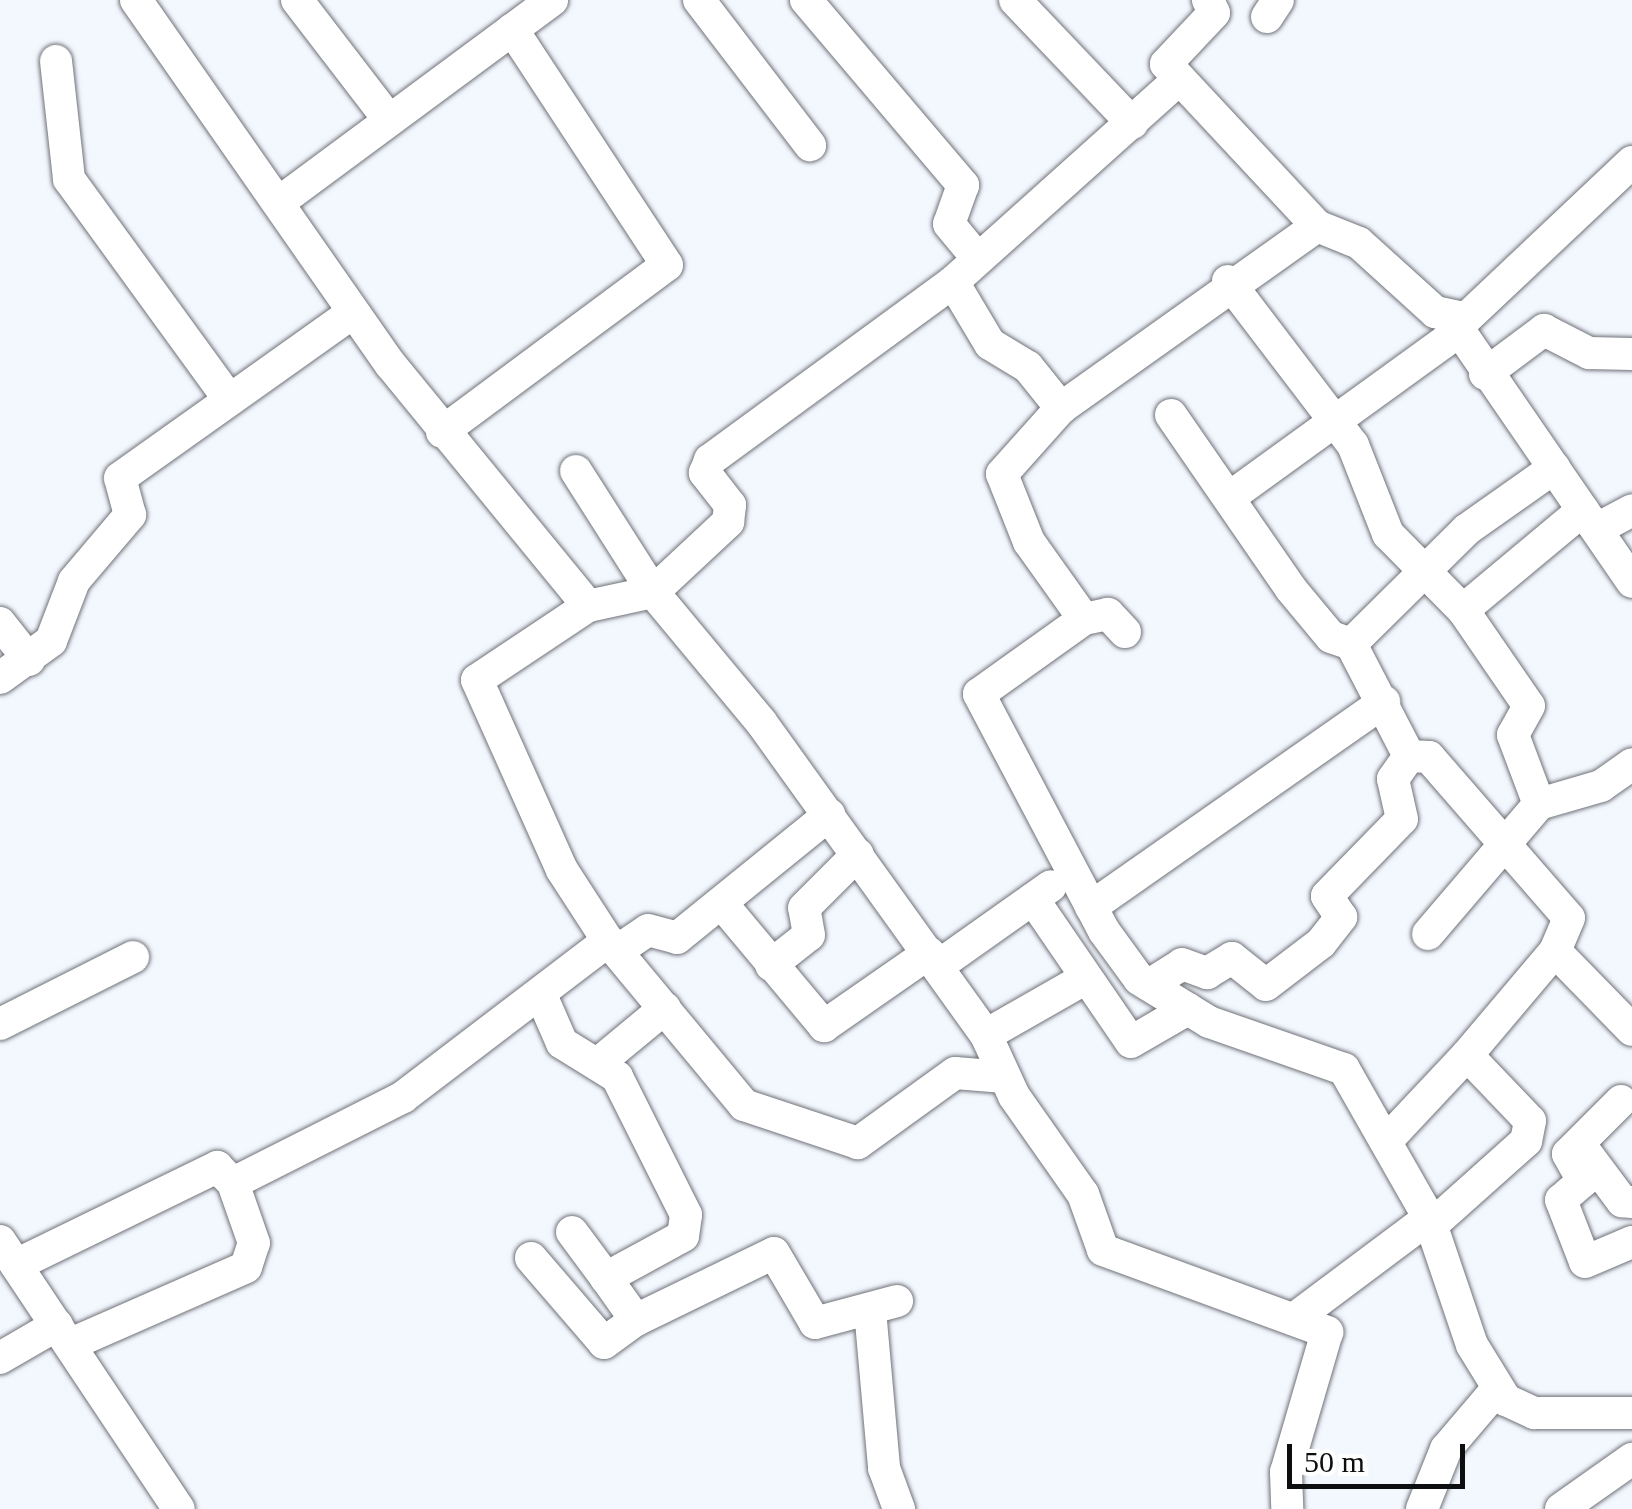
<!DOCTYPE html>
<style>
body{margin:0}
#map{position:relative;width:1632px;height:1509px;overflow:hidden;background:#f3f7fe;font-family:Georgia,serif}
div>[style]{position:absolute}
.roads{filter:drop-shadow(0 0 2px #6f7278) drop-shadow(0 0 2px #6f7278)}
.minor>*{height:32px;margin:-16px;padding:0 16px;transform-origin:16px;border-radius:16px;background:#fff}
span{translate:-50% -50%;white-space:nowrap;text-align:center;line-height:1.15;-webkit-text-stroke:8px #fff;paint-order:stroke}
.scale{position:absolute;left:1287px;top:1444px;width:178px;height:45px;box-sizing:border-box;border:5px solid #0d0e10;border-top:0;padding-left:12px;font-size:30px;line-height:35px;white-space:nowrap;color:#0d0e10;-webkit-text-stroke:8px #fff;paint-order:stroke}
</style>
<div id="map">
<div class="roads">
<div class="minor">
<div style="left:136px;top:0;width:445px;rotate:55.1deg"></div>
<div style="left:391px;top:365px;width:311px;rotate:50.7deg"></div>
<div style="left:297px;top:0;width:151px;rotate:52.5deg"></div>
<div style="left:699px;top:0;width:183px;rotate:52.6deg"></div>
<div style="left:806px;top:0;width:243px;rotate:49.7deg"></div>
<div style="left:963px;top:185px;width:41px;rotate:109.7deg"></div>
<div style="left:949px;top:224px;width:45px;rotate:50.4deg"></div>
<div style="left:1015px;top:0;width:170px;rotate:46.4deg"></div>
<div style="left:1208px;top:0;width:14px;rotate:65deg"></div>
<div style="left:1214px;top:13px;width:70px;rotate:133.3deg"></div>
<div style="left:1166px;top:64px;width:221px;rotate:47deg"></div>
<div style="left:1267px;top:17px;width:20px;rotate:-57deg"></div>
<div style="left:56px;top:61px;width:119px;rotate:83.7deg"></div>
<div style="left:69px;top:179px;width:272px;rotate:54deg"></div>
<div style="left:1632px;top:162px;width:241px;rotate:136.7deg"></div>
<div style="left:1457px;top:327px;width:309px;rotate:55.5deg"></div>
<div style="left:278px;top:203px;width:341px;rotate:-36.5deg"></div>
<div style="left:1228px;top:281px;width:206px;rotate:52.7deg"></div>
<div style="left:1353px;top:445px;width:96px;rotate:68.5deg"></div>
<div style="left:1388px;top:534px;width:107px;rotate:45.4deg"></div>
<div style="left:1463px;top:610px;width:116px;rotate:55.5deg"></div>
<div style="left:1529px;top:706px;width:33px;rotate:119deg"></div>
<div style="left:1513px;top:735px;width:74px;rotate:69.4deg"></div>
<div style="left:1539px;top:804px;width:65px;rotate:-16.2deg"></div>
<div style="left:1601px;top:786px;width:38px;rotate:-35deg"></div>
<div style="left:953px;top:282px;width:72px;rotate:59.2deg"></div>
<div style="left:990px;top:344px;width:44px;rotate:31.2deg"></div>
<div style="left:1028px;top:367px;width:53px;rotate:51.2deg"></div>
<div style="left:1485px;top:374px;width:74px;rotate:-36.7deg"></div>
<div style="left:1544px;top:330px;width:51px;rotate:27.1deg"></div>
<div style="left:1589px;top:353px;width:43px;rotate:1.3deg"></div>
<div style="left:1171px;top:415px;width:211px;rotate:55.4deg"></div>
<div style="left:1291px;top:589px;width:62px;rotate:50.2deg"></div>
<div style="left:1331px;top:637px;width:21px;rotate:19deg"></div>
<div style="left:1351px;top:644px;width:162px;rotate:-44.7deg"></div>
<div style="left:1466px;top:530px;width:108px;rotate:-35.2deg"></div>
<div style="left:442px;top:432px;width:280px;rotate:-36.6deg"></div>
<div style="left:667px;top:265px;width:282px;rotate:-123.3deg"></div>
<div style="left:576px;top:471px;width:143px;rotate:57.5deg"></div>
<div style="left:653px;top:592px;width:169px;rotate:50.3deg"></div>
<div style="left:761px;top:722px;width:385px;rotate:54.3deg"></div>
<div style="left:986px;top:1035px;width:67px;rotate:65.3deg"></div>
<div style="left:1014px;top:1096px;width:120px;rotate:54.9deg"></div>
<div style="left:1083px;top:1194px;width:59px;rotate:70.3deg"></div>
<div style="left:1103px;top:1250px;width:239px;rotate:20.1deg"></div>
<div style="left:1327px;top:1332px;width:146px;rotate:106.3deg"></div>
<div style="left:1286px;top:1472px;width:37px;rotate:88deg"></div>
<div style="left:1230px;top:497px;width:281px;rotate:-35.9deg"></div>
<div style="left:1597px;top:529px;width:40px;rotate:-28deg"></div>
<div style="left:1463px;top:610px;width:156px;rotate:-39.8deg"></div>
<div style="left:1084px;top:619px;width:95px;rotate:-125.5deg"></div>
<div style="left:1029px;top:542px;width:73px;rotate:-111.7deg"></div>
<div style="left:1002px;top:474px;width:89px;rotate:-48.2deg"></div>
<div style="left:1061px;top:408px;width:314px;rotate:-35.4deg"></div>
<div style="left:1317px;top:226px;width:45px;rotate:22deg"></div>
<div style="left:1359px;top:243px;width:103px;rotate:42.2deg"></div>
<div style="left:1435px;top:312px;width:25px;rotate:12deg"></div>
<div style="left:0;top:623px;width:47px;rotate:51.9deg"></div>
<div style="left:1125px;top:632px;width:25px;rotate:-133deg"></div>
<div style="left:1108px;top:614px;width:25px;rotate:168deg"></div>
<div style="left:1084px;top:619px;width:129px;rotate:144.5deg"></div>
<div style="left:979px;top:694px;width:268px;rotate:62.2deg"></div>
<div style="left:1104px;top:931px;width:59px;rotate:53.9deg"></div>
<div style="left:1139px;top:979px;width:82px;rotate:31.6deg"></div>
<div style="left:1209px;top:1022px;width:143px;rotate:19.2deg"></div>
<div style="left:1344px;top:1069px;width:172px;rotate:60.3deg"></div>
<div style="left:1429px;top:1218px;width:134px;rotate:71.3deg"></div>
<div style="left:1472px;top:1345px;width:65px;rotate:58.3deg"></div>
<div style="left:1506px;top:1400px;width:31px;rotate:25deg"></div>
<div style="left:1534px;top:1413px;width:98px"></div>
<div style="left:1351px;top:644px;width:126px;rotate:62.6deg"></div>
<div style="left:1409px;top:756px;width:20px;rotate:3deg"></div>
<div style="left:1429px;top:757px;width:213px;rotate:49deg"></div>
<div style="left:1569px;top:918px;width:36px;rotate:113deg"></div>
<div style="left:1555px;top:951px;width:136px;rotate:130.2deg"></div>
<div style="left:0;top:678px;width:63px;rotate:-36deg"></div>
<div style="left:51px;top:641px;width:64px;rotate:-69deg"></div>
<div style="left:74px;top:581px;width:87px;rotate:-49.7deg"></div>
<div style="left:130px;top:515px;width:38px;rotate:-105deg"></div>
<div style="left:120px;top:478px;width:285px;rotate:-35.4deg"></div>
<div style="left:1033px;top:899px;width:173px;rotate:55.6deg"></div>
<div style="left:1131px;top:1042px;width:66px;rotate:-30.1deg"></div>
<div style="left:723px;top:905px;width:158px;rotate:50.1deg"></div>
<div style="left:824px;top:1026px;width:128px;rotate:-34.8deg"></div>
<div style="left:1091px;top:907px;width:358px;rotate:-35deg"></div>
<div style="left:1428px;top:934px;width:171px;rotate:-49.5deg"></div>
<div style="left:617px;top:951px;width:37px;rotate:-34deg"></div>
<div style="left:648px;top:930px;width:30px;rotate:15deg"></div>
<div style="left:677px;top:938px;width:196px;rotate:-39deg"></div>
<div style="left:1555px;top:951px;width:110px;rotate:45.7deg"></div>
<div style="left:771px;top:965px;width:48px;rotate:-38.3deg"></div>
<div style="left:809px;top:935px;width:27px;rotate:-100deg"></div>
<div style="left:804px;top:908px;width:76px;rotate:-45deg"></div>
<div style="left:938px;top:966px;width:138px;rotate:-35.3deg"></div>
<div style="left:1149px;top:985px;width:39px;rotate:-32deg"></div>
<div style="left:1182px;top:964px;width:27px;rotate:20deg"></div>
<div style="left:1207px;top:973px;width:29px;rotate:-31deg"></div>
<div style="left:1232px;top:958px;width:43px;rotate:38.5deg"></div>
<div style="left:1266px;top:985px;width:69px;rotate:-37.4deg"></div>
<div style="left:1321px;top:943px;width:33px;rotate:-52deg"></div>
<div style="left:1341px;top:917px;width:25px;rotate:-124deg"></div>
<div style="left:1327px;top:896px;width:107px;rotate:-45.8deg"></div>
<div style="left:1402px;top:819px;width:41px;rotate:-102.7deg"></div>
<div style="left:1393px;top:779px;width:28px;rotate:-55deg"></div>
<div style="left:541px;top:995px;width:52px;rotate:66.4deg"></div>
<div style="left:562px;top:1043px;width:65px;rotate:31.7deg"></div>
<div style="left:617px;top:1077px;width:154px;rotate:63.4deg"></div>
<div style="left:686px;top:1215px;width:21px;rotate:98deg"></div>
<div style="left:683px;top:1236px;width:88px;rotate:151.4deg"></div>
<div style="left:606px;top:1278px;width:52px;rotate:54.5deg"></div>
<div style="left:636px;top:1320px;width:153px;rotate:-25.9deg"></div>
<div style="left:774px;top:1253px;width:81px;rotate:59.6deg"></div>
<div style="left:815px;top:1323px;width:85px;rotate:-15deg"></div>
<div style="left:0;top:1024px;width:149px;rotate:-26.7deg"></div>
<div style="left:986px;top:1035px;width:113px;rotate:-29.7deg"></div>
<div style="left:601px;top:1061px;width:83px;rotate:-39.6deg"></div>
<div style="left:1004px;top:1077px;width:49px;rotate:-175.3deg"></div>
<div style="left:955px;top:1073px;width:120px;rotate:144.2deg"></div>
<div style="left:858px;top:1143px;width:120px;rotate:-161.6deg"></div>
<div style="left:744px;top:1105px;width:213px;rotate:-129.7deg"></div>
<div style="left:608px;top:941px;width:85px;rotate:-122.9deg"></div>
<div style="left:562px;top:870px;width:208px;rotate:-114.1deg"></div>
<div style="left:477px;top:680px;width:133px;rotate:-33.7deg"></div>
<div style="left:588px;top:606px;width:66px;rotate:-12.2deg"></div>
<div style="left:653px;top:592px;width:103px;rotate:-43deg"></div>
<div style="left:728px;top:522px;width:17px;rotate:-83deg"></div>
<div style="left:730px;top:505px;width:41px;rotate:-128deg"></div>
<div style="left:705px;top:473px;width:14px;rotate:-69deg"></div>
<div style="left:710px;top:460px;width:301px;rotate:-36.2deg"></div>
<div style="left:953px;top:282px;width:304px;rotate:-41.9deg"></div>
<div style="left:1621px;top:1101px;width:75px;rotate:135deg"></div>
<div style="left:1568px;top:1154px;width:31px;rotate:61deg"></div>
<div style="left:1583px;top:1181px;width:29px;rotate:139deg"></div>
<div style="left:1561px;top:1200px;width:66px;rotate:68.8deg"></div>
<div style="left:1585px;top:1262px;width:51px;rotate:-23.1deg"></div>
<div style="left:1390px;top:1137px;width:112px;rotate:-46.8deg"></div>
<div style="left:1467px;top:1055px;width:91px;rotate:46.3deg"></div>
<div style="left:1530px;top:1121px;width:20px;rotate:101deg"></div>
<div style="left:1526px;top:1141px;width:127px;rotate:138.2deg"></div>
<div style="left:1581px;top:1146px;width:69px;rotate:53.3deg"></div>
<div style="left:1622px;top:1201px;width:10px;rotate:6deg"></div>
<div style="left:572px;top:1232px;width:57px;rotate:53.5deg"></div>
<div style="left:0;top:1241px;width:322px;rotate:56.3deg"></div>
<div style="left:531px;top:1258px;width:112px;rotate:49.3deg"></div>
<div style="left:604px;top:1343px;width:39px;rotate:-36deg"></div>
<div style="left:16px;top:1265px;width:224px;rotate:-26deg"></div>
<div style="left:217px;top:1167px;width:23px;rotate:45deg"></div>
<div style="left:870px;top:1310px;width:159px;rotate:84.9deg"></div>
<div style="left:884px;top:1468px;width:44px;rotate:69.9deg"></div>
<div style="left:1298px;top:1316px;width:164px;rotate:-36.8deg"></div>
<div style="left:71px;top:1344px;width:191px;rotate:-23.7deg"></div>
<div style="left:246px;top:1267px;width:25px;rotate:-72deg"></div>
<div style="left:254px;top:1243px;width:64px;rotate:-109.3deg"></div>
<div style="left:233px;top:1183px;width:191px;rotate:-26.8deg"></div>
<div style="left:403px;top:1097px;width:258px;rotate:-37.3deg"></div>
<div style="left:0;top:1358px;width:66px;rotate:-30.1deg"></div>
<div style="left:1422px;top:1509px;width:65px;rotate:-68.2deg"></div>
<div style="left:1446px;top:1449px;width:79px;rotate:-49.6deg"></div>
<div style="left:1561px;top:1509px;width:87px;rotate:-35.2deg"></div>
</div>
</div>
<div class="scale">50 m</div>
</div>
